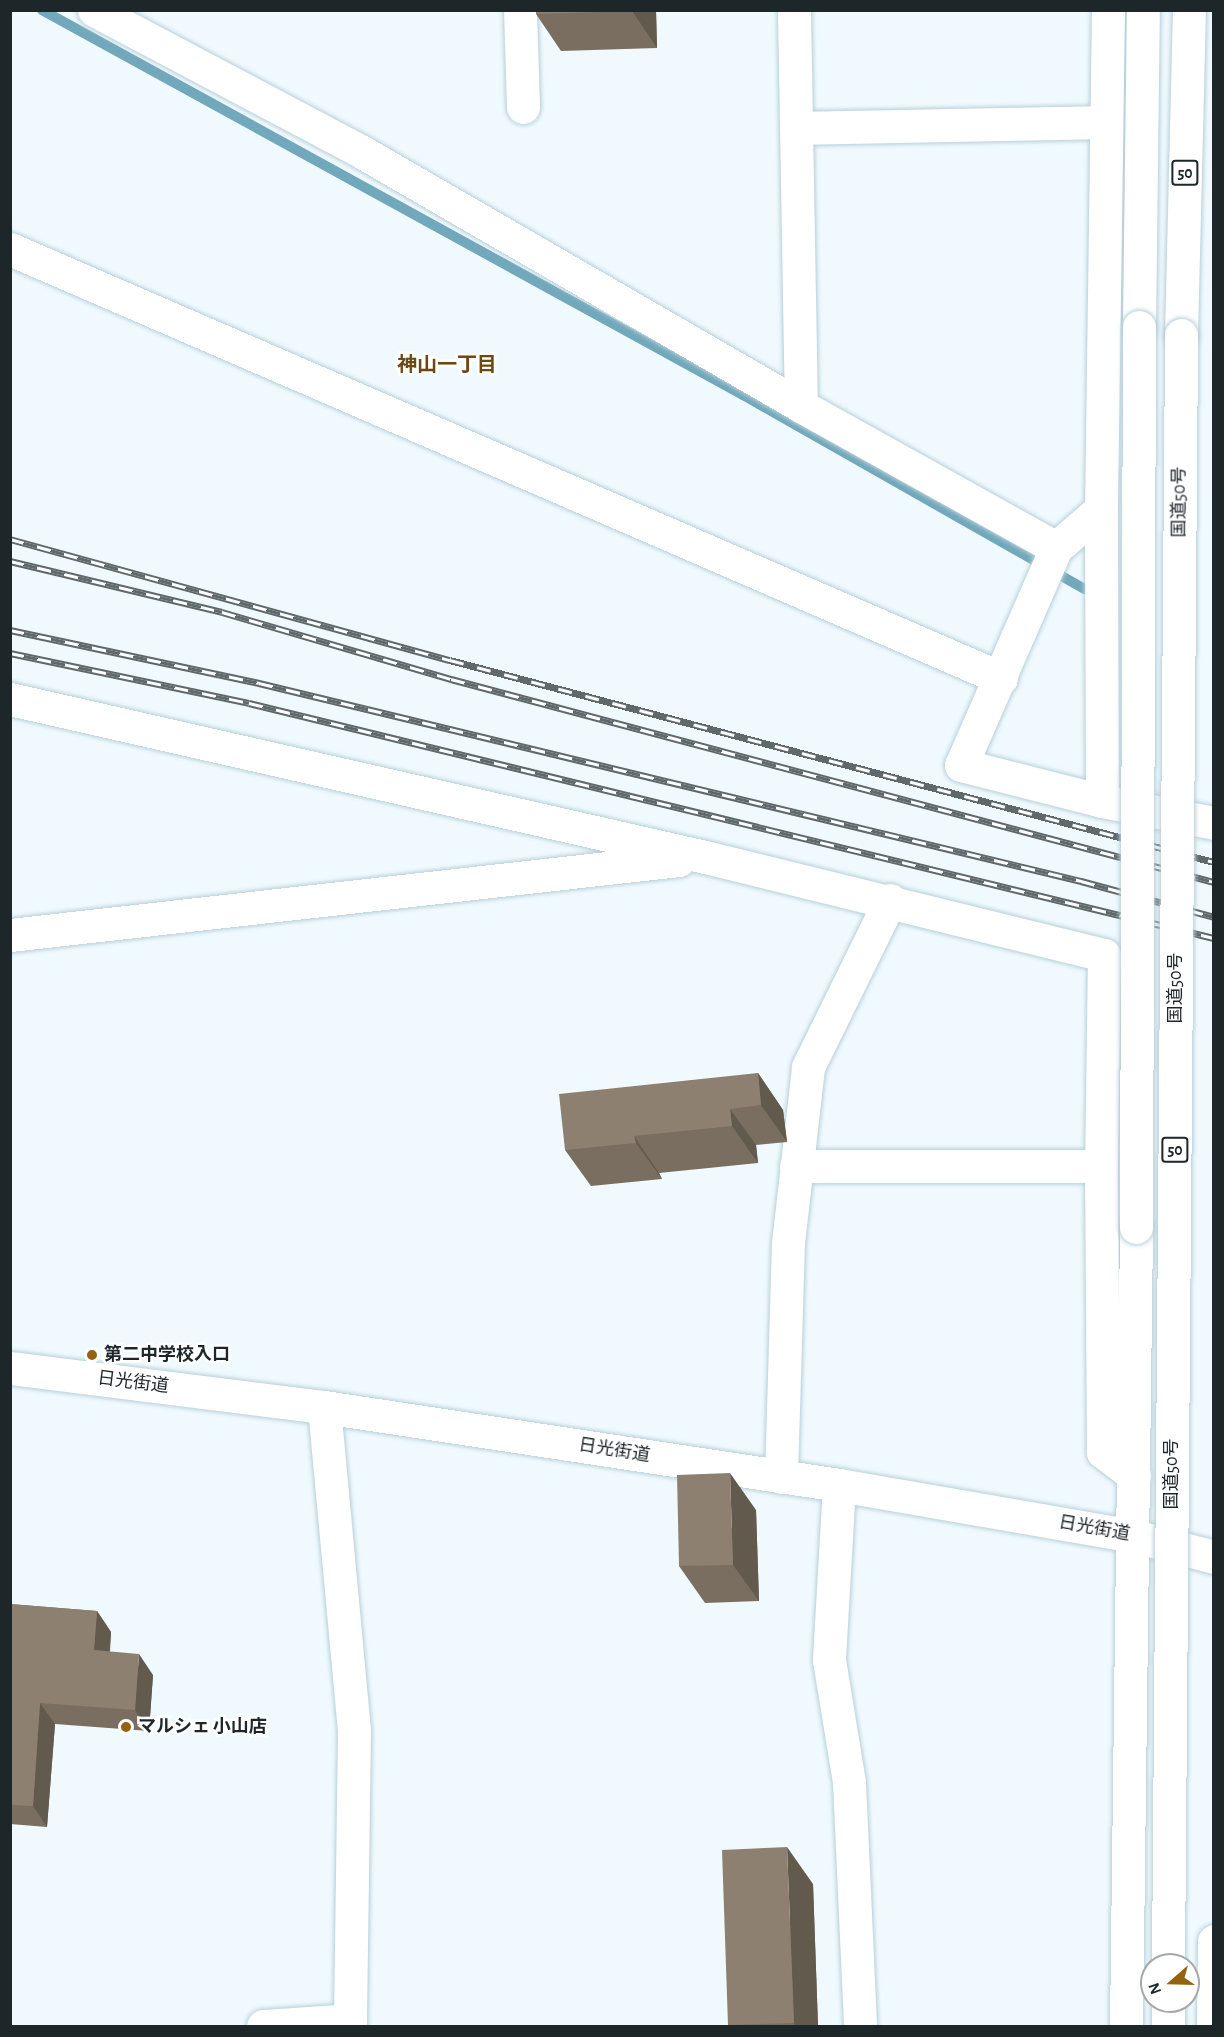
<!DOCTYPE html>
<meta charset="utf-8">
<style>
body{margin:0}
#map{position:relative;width:1224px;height:2037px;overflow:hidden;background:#f0fafe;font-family:"Alegreya Sans","Noto Sans JP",sans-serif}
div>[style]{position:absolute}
.stream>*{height:10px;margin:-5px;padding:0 5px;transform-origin:5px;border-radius:5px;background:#72a8bc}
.roads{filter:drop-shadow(0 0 2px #b7cfd9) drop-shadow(0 0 2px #b7cfd9)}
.minor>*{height:33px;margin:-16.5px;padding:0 16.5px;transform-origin:16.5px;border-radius:16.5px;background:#fff}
.major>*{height:33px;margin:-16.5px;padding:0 16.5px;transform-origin:16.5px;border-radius:16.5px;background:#fff}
.highway>*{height:33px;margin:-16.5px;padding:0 16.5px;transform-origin:16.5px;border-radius:16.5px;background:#fff}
.rail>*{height:7px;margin-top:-3.5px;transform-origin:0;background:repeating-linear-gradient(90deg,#fff 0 14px,#5f686b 0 28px);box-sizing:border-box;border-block:2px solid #5f686b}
.bridges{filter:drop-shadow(0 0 2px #b7cfd9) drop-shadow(0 0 2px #b7cfd9)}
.highway-bridge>*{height:33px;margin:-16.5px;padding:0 16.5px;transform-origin:16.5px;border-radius:16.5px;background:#fff}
.wall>*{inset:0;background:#7a6e60}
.shaded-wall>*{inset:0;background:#635a4e}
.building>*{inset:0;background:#8e8070}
.dots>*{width:16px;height:16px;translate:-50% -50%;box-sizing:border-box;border:3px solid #fff;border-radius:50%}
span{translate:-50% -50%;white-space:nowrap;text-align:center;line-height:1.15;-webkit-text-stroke:5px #fff;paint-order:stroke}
.shield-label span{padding:2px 4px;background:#fff;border:2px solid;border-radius:4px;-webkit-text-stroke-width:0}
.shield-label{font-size:16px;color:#1d2629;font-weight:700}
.street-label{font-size:18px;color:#1d2629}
.poi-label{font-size:18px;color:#1d2629;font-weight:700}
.left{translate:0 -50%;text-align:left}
.neighbourhood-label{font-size:20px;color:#6b4815;font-weight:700}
.frame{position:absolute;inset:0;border:12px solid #1d2629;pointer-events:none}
.north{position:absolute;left:1140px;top:1953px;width:60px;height:60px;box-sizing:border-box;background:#fff;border:2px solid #a5a8a9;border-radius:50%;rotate:250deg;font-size:16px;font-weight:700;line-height:24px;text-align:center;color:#1d2629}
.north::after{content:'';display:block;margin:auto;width:21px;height:27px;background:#936212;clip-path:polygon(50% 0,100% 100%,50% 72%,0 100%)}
</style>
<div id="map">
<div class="stream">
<div style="left:42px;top:10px;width:800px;rotate:28.78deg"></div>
<div style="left:743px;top:395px;width:393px;rotate:29.6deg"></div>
</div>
<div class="roads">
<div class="minor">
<div style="left:94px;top:10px;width:303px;rotate:27.9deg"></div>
<div style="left:362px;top:152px;width:507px;rotate:30.05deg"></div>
<div style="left:801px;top:406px;width:292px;rotate:29.1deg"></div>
<div style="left:520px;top:10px;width:97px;rotate:88.2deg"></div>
<div style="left:794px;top:10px;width:396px;rotate:89deg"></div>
<div style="left:796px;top:128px;width:310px;rotate:-1.1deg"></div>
<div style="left:10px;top:249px;width:1080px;rotate:23.41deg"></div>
<div style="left:1101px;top:509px;width:60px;rotate:139.1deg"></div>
<div style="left:1056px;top:548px;width:237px;rotate:113.6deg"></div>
<div style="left:961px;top:765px;width:146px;rotate:14.3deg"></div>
<div style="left:1102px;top:801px;width:114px;rotate:11.1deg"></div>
<div style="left:10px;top:699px;width:713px;rotate:12.81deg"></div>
<div style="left:705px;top:857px;width:411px;rotate:13.8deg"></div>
<div style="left:1104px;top:955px;width:211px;rotate:90.8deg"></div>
<div style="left:1101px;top:1166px;width:286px;rotate:89.6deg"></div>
<div style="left:1103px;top:1452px;width:39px;rotate:37deg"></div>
<div style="left:1102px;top:801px;width:292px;rotate:-90.2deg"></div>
<div style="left:1101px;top:509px;width:499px;rotate:-89.2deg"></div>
<div style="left:10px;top:935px;width:673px;rotate:-6.4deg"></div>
<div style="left:796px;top:1166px;width:305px"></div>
<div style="left:324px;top:1407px;width:325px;rotate:84.7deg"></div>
<div style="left:354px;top:1731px;width:295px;rotate:90.8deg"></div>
<div style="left:781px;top:1477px;width:234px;rotate:-88.3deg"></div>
<div style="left:788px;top:1243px;width:177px;rotate:-83.5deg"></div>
<div style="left:808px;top:1067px;width:186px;rotate:-63.8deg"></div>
<div style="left:839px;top:1485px;width:175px;rotate:93.3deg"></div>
<div style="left:829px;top:1660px;width:124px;rotate:80.7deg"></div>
<div style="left:849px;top:1782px;width:244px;rotate:87.4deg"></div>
<div style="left:263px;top:2026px;width:87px;rotate:-3.9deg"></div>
</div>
<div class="major">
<div style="left:10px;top:1368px;width:316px;rotate:7.1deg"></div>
<div style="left:324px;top:1407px;width:521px;rotate:8.61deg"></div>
<div style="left:839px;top:1485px;width:299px;rotate:9.8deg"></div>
<div style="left:1134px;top:1536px;width:83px;rotate:14.7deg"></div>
</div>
<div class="highway">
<div style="left:1139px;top:327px;width:317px;rotate:-89.3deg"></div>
<div style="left:1181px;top:335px;width:325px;rotate:-88.6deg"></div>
<div style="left:1126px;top:2026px;width:799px;rotate:-89.28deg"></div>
<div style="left:1168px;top:2026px;width:25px;rotate:-90deg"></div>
<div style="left:1213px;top:2026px;width:85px;rotate:-89.3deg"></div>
</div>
</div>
<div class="rail">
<div style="left:10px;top:539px;width:456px;rotate:15.4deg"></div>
<div style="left:450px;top:660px;width:790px;rotate:14.81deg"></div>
<div style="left:10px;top:561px;width:218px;rotate:13.5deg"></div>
<div style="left:222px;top:612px;width:239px;rotate:16.3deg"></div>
<div style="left:451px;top:679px;width:790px;rotate:14.9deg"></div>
<div style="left:10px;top:630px;width:255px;rotate:12deg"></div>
<div style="left:259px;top:683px;width:846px;rotate:13.54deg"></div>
<div style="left:1081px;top:881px;width:138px;rotate:15.1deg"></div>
<div style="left:10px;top:653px;width:244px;rotate:11.8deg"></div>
<div style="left:249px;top:703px;width:993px;rotate:13.69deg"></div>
</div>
<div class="bridges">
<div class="highway-bridge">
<div style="left:1136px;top:1227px;width:900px;rotate:-89.81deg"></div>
<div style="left:1168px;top:1965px;width:1630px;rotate:-89.54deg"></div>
</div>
</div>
<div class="wall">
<div style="clip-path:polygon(536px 10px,656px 10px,657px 48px,561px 51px,536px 14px)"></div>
<div style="clip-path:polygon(758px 1073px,783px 1110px,787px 1142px,756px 1145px,758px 1163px,659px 1173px,662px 1179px,591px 1186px,565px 1150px)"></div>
<div style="clip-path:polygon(756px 1510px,759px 1601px,705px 1603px,679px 1566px)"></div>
<div style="clip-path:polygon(10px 1604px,97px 1611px,111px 1632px,110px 1652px,153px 1675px,149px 1731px,55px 1724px,47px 1827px,10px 1824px)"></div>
<div style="clip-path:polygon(813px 1884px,818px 2026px,728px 2026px,728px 2025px)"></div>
</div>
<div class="shaded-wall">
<div style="clip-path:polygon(631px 10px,656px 10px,657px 48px,632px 11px)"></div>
<div style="clip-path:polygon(758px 1073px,783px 1110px,787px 1142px,761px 1105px)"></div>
<div style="clip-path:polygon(730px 1109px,756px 1145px,758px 1163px,732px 1126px)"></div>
<div style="clip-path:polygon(634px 1136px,659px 1173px,662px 1179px,636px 1143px)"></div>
<div style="clip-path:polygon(730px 1473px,756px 1510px,759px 1601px,733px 1565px)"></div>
<div style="clip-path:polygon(97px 1611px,111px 1632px,108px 1671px,94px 1650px)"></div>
<div style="clip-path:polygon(139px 1654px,153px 1675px,149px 1731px,135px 1710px)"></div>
<div style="clip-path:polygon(40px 1703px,55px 1724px,47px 1827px,33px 1806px)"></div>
<div style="clip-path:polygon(787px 1847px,813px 1884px,818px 2026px,796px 2026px,794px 2023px)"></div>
</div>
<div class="building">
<div style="clip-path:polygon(536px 10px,631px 10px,632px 11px,536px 14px)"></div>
<div style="clip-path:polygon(758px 1073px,761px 1105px,730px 1109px,732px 1126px,634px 1136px,636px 1143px,565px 1150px,559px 1094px)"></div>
<div style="clip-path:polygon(730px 1473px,733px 1565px,679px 1566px,677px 1475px)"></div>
<div style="clip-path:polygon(10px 1604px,97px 1611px,94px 1650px,139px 1654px,135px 1710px,40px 1703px,33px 1806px,10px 1805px)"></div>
<div style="clip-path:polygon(787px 1847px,794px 2023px,728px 2025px,722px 1850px)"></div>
</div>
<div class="dots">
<div style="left:92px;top:1355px;background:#936212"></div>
<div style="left:126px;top:1727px;background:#936212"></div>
</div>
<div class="shield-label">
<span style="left:1185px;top:173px">50</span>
<span style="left:1175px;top:1150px">50</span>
</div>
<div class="street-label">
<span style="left:1180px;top:502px;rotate:-90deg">国道50号</span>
<span style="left:1176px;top:988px;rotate:-90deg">国道50号</span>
<span style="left:133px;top:1383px;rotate:7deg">日光街道</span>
<span style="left:614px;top:1451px;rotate:9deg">日光街道</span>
<span style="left:1172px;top:1474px;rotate:-90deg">国道50号</span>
<span style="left:1094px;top:1529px;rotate:10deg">日光街道</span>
</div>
<div class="poi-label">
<span class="left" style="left:104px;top:1355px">第二中学校入口</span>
<span class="left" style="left:138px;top:1727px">マルシェ 小山店</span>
</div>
<div class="neighbourhood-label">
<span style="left:447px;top:365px">神山一丁目</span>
</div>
<div class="frame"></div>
<div class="north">N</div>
</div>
